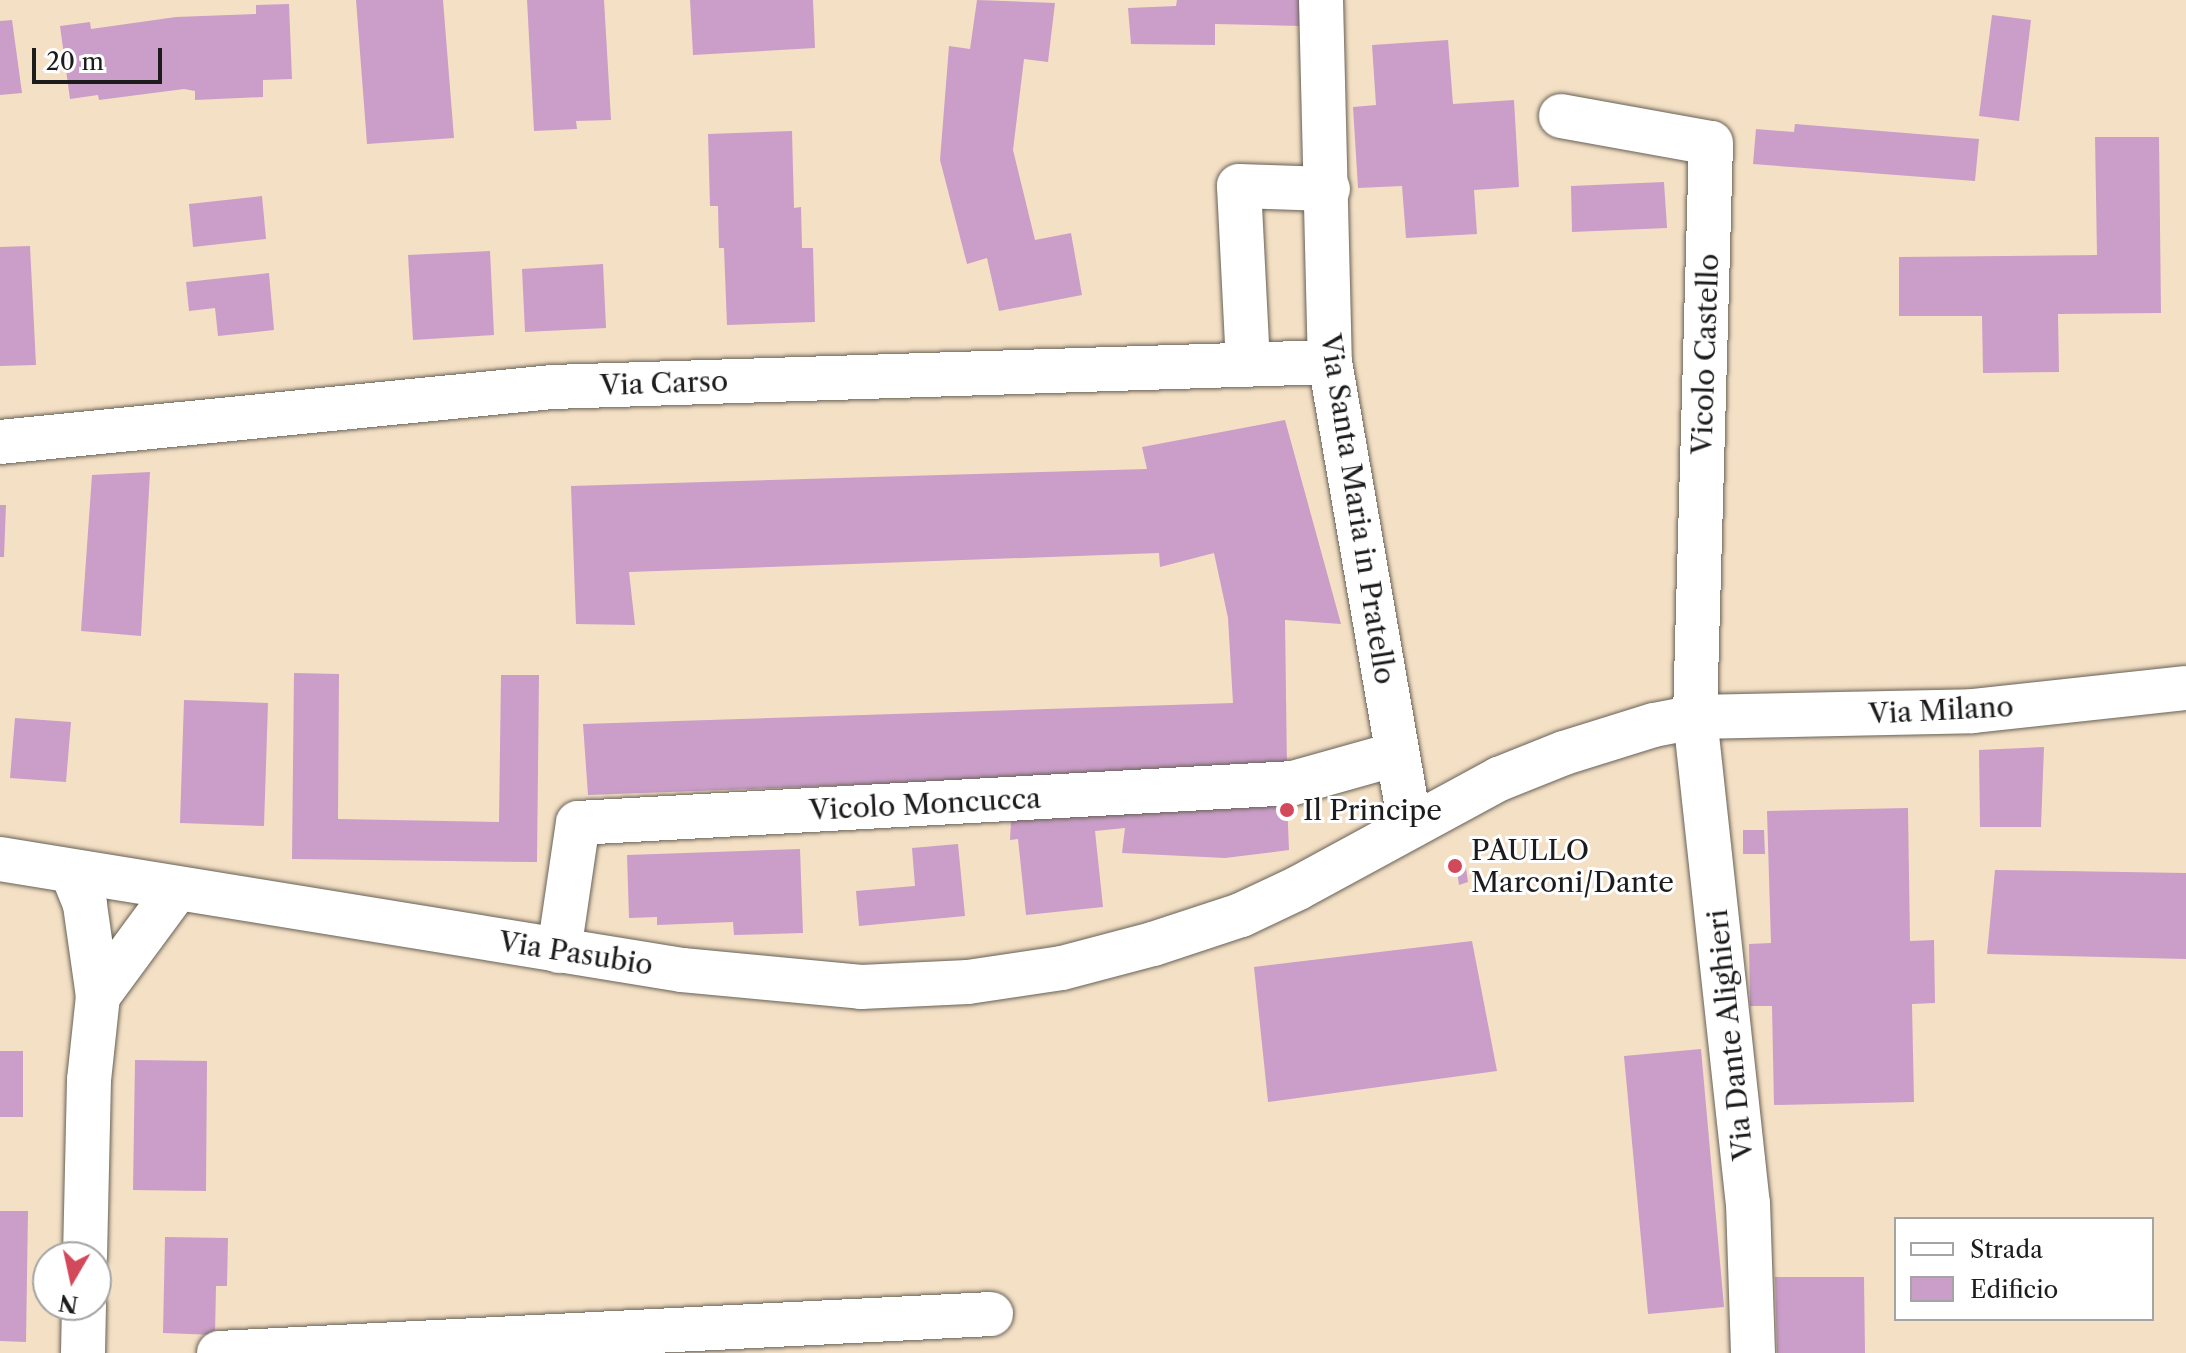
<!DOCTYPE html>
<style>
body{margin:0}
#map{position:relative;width:2186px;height:1353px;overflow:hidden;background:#f4e0c5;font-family:"Libre Caslon Text",serif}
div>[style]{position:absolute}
.building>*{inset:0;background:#ca9ec8}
.roads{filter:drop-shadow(0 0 2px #686157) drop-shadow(0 0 2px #686157)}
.minor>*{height:44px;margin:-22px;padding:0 22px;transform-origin:22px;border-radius:22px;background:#fff}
.dots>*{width:22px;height:22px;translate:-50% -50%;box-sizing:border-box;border:4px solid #fff;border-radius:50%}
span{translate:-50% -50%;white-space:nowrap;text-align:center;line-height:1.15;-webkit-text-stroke:6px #fff;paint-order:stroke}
.street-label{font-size:28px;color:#1c1c1c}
.poi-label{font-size:28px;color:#1c1c1c}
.left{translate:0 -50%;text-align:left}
.legend{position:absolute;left:1894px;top:1217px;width:260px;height:104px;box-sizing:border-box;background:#fff;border:2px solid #a4a4a4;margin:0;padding:10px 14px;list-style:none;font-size:24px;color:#1c1c1c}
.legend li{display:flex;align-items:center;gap:16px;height:40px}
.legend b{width:40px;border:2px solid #a4a4a4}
.north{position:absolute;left:32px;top:1241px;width:80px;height:80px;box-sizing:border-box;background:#fff;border:2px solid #a4a4a4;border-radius:50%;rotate:189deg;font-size:22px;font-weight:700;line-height:32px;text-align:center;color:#1c1c1c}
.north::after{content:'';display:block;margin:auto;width:28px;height:36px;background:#d1495b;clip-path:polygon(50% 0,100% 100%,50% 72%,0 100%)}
.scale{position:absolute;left:32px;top:48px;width:130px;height:36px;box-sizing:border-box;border:4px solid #1c1c1c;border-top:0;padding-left:10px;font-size:24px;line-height:28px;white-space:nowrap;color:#1c1c1c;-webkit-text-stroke:6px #fff;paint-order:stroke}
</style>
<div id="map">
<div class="building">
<div style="clip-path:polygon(356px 0,443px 0,454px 138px,367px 144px)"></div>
<div style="clip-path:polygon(527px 0,604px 0,611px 120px,576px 121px,577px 129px,534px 131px)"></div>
<div style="clip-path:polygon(690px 0,813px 0,815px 48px,693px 55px)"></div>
<div style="clip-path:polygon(977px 0,1055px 3px,1048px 62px,1024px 59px,1013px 150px,1035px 240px,1071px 233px,1082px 295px,999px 311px,987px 258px,967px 264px,940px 160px,949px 46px,970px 49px)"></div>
<div style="clip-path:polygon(1177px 0,1300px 0,1300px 26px,1215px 24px,1215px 45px,1131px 44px,1128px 8px,1176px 6px)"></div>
<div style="clip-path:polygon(289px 4px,292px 79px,263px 80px,263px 97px,195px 100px,195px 91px,184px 89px,99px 100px,98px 95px,70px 99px,60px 26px,90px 22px,91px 29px,176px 17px,256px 14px,256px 5px)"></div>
<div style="clip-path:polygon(1992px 15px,2031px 20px,2019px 121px,1979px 116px)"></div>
<div style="clip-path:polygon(12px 20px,22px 93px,0 95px,0 21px)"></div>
<div style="clip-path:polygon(1448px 40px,1453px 104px,1514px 100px,1519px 187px,1474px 190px,1477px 234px,1406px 238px,1402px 186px,1358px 188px,1353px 107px,1376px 105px,1372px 45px)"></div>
<div style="clip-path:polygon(1795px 124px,1979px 139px,1975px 181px,1753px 164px,1756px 129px,1794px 132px)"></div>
<div style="clip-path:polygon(792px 131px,794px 208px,801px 207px,802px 248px,813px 248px,815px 322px,727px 325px,724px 248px,719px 248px,718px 206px,710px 206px,708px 134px)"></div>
<div style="clip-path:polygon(2095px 137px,2159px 137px,2161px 313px,2058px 314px,2059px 372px,1983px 373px,1982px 316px,1899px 316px,1899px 257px,2097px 255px)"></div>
<div style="clip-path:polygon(1664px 182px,1667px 228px,1572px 232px,1571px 186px)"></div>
<div style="clip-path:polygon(262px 196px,266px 239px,193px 247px,189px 204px)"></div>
<div style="clip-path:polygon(30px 246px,36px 365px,0 366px,0 247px)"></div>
<div style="clip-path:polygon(490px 251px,494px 335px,413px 340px,408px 255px)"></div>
<div style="clip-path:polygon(603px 264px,606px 328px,525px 332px,522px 269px)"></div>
<div style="clip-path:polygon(269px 273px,274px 330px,218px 336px,215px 308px,189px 311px,186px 282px)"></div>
<div style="clip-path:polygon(1285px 420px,1341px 624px,1285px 620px,1287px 769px,588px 795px,583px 724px,1233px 703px,1228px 618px,1214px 553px,1160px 567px,1159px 553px,629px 572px,635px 625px,576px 624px,571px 486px,1147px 469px,1142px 447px)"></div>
<div style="clip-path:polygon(150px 472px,141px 636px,81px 631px,92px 475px)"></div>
<div style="clip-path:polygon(0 505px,6px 505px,4px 557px,0 557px)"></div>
<div style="clip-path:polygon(294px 673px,339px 674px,338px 819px,499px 822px,501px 675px,539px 675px,537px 862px,292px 859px)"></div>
<div style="clip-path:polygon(184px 700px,268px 703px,264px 826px,180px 823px)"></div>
<div style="clip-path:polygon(15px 718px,71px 722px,66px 782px,10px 778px)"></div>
<div style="clip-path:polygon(2044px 747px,2041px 827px,1980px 827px,1979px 750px)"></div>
<div style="clip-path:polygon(1287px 800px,1289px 850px,1225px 858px,1122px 853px,1125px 828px,1095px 831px,1103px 907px,1026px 915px,1018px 839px,1010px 840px,1012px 801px)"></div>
<div style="clip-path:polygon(1908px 808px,1910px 941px,1934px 940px,1935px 1003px,1912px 1004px,1914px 1102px,1774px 1105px,1772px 1006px,1750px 1006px,1749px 944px,1771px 943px,1767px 811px)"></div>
<div style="clip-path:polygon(1743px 830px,1764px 830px,1765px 854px,1743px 854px)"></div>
<div style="clip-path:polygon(958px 844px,965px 916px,859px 926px,856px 891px,915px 886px,912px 848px)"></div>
<div style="clip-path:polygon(800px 849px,803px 933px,734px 935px,733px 922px,657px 925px,657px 917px,629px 918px,627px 855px)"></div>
<div style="clip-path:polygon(1465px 861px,1468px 882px,1459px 885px,1456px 864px)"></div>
<div style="clip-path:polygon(1995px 870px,2186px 873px,2186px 959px,1987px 954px)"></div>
<div style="clip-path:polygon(1472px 941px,1497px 1071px,1268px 1102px,1254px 967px)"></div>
<div style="clip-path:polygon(1701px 1049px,1724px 1307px,1648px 1314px,1624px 1056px)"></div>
<div style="clip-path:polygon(0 1051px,23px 1051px,23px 1117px,0 1117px)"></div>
<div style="clip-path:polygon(135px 1060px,207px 1061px,206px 1191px,133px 1190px)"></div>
<div style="clip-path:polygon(0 1211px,28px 1211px,26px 1342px,0 1341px)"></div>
<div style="clip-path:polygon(165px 1237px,228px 1238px,227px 1286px,216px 1286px,215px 1335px,163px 1333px)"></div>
<div style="clip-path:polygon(1775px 1277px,1864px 1277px,1865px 1353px,1777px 1353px)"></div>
</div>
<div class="roads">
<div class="minor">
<div style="left:1321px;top:0;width:362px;rotate:88.6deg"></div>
<div style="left:1330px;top:362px;width:469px;rotate:80.2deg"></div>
<div style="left:1561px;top:116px;width:152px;rotate:10.2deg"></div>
<div style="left:1711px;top:143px;width:574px;rotate:91.6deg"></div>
<div style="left:1695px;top:717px;width:489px;rotate:83.8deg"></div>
<div style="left:1748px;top:1203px;width:150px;rotate:88.1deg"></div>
<div style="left:1248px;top:364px;width:178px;rotate:-92.9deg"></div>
<div style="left:1239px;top:186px;width:89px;rotate:1.9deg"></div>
<div style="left:0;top:442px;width:555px;rotate:-5.69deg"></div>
<div style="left:552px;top:387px;width:778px;rotate:-1.84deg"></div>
<div style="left:0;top:859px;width:691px;rotate:9.24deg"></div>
<div style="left:682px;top:970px;width:180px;rotate:5.4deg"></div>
<div style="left:861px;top:987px;width:107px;rotate:-2.7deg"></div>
<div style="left:968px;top:982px;width:95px;rotate:-8.5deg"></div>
<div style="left:1062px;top:968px;width:94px;rotate:-14.8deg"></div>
<div style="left:1153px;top:944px;width:93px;rotate:-18.2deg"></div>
<div style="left:1241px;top:915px;width:63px;rotate:-25.3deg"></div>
<div style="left:1298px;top:888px;width:229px;rotate:-28.5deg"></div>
<div style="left:1499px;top:779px;width:70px;rotate:-21.8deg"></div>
<div style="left:1564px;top:753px;width:94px;rotate:-17.3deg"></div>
<div style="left:1654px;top:725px;width:42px;rotate:-11deg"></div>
<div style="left:1695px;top:717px;width:278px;rotate:-1.2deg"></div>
<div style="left:1973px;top:711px;width:214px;rotate:-6.2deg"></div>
<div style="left:72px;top:872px;width:35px;rotate:68deg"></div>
<div style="left:85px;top:905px;width:92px;rotate:81.9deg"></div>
<div style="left:98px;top:996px;width:84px;rotate:96.1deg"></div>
<div style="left:89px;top:1080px;width:177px;rotate:91.3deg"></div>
<div style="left:559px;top:951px;width:129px;rotate:-81.6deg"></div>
<div style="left:578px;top:823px;width:716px;rotate:-3.2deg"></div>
<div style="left:1293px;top:783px;width:107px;rotate:-15.7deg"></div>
<div style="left:98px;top:996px;width:133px;rotate:-53.6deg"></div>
<div style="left:83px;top:1353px;width:48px;rotate:-88.8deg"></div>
<div style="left:219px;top:1353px;width:773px;rotate:-2.89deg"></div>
</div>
</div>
<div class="dots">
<div style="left:1287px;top:810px;background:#d1495b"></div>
<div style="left:1455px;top:866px;background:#d1495b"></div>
</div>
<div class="street-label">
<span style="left:1705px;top:354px;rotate:-88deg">Vicolo Castello</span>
<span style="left:664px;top:383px;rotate:-2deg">Via Carso</span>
<span style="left:1358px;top:509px;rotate:81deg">Via Santa Maria in Pratello</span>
<span style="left:1941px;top:710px;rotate:-3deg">Via Milano</span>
<span style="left:925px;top:804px;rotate:-3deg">Vicolo Moncucca</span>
<span style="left:576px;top:953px;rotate:9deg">Via Pasubio</span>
<span style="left:1730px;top:1035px;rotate:-96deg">Via Dante Alighieri</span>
</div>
<div class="poi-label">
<span class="left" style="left:1303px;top:810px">Il Principe</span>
<span class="left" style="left:1471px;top:866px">PAULLO<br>Marconi/Dante</span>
</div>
<ul class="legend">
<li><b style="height:10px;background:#fff"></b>Strada</li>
<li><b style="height:22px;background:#ca9ec8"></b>Edificio</li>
</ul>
<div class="north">N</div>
<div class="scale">20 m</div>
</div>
